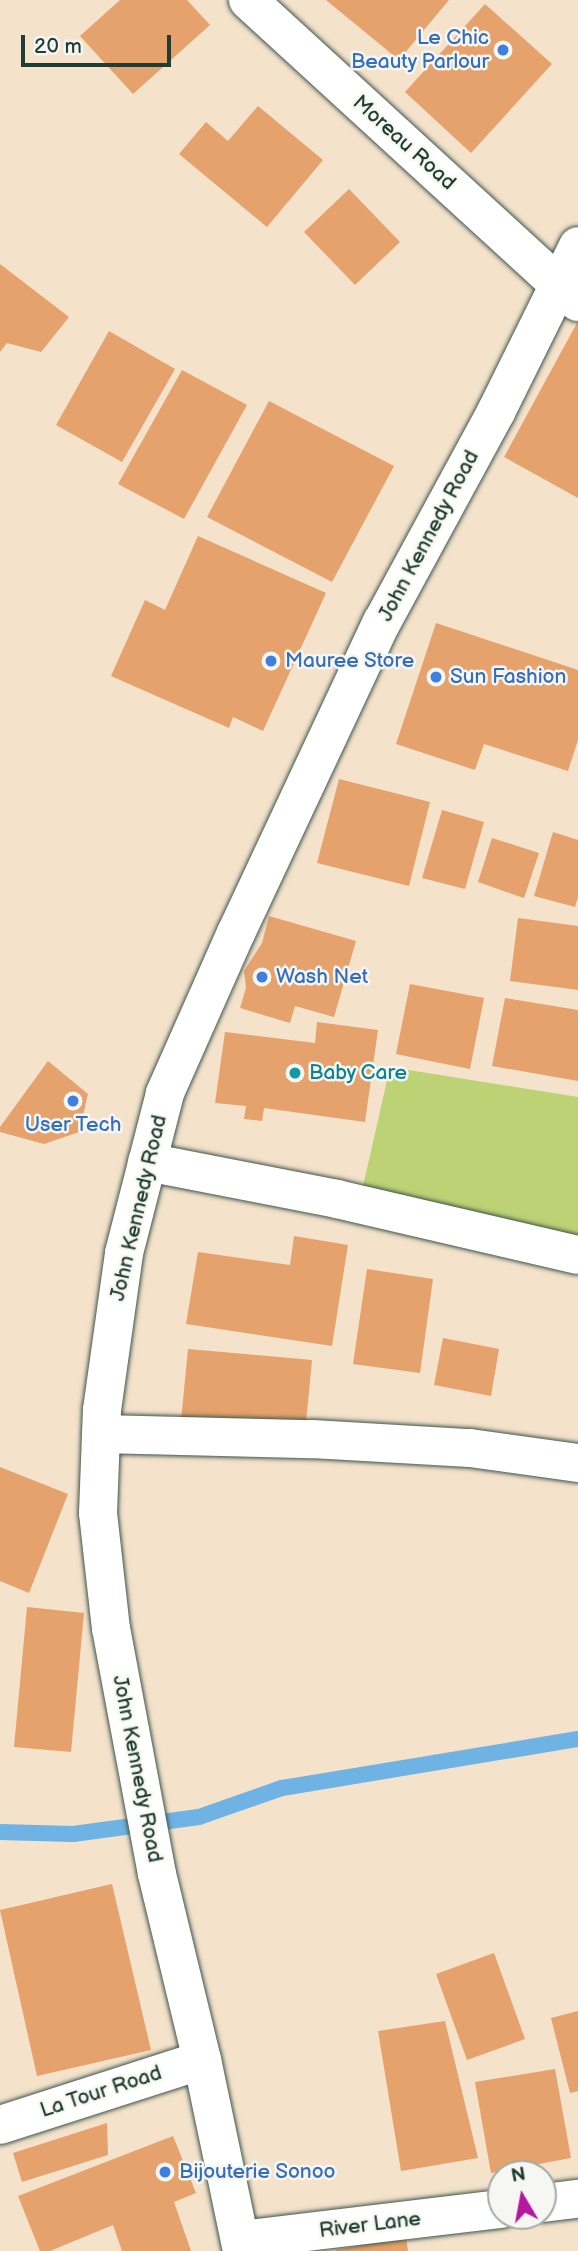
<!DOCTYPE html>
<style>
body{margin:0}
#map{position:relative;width:578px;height:2251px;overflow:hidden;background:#f4e2cb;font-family:"Balsamiq Sans",sans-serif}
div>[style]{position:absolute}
.green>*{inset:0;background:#bdd275}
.stream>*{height:16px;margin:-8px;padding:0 8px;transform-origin:8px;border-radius:8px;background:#6fb2e4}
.building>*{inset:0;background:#e5a26c}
.roads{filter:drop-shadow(0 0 2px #3f564b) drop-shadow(0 0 2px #3f564b)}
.street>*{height:38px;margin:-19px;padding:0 19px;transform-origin:19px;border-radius:19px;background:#fff}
.secondary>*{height:38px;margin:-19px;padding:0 19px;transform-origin:19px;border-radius:19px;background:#fff}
.dots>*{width:19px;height:19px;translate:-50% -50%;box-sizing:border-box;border:4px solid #f6f6f2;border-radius:50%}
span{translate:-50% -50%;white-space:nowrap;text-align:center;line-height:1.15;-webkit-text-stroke:5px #f6f6f2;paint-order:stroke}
.shop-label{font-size:21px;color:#366cbe}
.right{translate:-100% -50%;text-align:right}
.left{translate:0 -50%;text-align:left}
.street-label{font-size:21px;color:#1f3d34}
.culture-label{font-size:21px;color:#0d838f}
.north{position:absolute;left:487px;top:2160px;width:70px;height:70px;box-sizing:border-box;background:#f6f6f2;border:2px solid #a0aca6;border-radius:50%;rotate:350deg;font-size:19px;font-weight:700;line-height:28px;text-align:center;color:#1f3d34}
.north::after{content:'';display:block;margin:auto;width:24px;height:32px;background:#b5179e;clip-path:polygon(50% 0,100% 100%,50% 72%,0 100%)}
.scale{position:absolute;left:21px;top:35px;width:150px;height:32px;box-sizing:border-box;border:4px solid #1f3d34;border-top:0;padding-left:9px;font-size:21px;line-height:24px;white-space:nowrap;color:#1f3d34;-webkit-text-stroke:5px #f6f6f2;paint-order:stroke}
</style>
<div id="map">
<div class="green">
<div style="clip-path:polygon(390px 1067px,578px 1097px,578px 1243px,359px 1204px)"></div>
</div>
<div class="stream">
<div style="left:0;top:1832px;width:73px;rotate:1.6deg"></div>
<div style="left:73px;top:1834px;width:127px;rotate:-7.7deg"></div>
<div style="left:199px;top:1817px;width:88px;rotate:-19.3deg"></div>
<div style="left:282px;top:1788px;width:300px;rotate:-9.4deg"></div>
</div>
<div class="building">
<div style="clip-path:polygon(120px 0,187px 0,210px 25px,133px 94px,80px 36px)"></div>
<div style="clip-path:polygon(326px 0,449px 0,399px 60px)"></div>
<div style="clip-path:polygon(485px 4px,552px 64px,471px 153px,405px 92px)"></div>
<div style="clip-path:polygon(258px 106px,323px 160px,267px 227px,179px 154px,206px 122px,228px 141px)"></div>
<div style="clip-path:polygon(349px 189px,400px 242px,355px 285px,304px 232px)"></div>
<div style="clip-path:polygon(0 264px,69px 317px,41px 352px,7px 343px,0 352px)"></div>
<div style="clip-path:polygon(578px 321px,578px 498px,504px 457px)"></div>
<div style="clip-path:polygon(109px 331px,175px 369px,122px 462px,56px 425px)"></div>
<div style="clip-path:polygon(182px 370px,247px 405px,184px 519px,118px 484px)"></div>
<div style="clip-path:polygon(269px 401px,394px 466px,332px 582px,207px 517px)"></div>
<div style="clip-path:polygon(198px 536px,326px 593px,263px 731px,233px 717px,229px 728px,111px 676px,145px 600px,165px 610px)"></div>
<div style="clip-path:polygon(436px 623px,578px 670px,578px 740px,568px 771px,484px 744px,475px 770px,396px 744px)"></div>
<div style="clip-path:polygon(339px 779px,430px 802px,409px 886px,317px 863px)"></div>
<div style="clip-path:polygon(442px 810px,484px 822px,465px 889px,422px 878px)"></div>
<div style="clip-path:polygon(553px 832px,578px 840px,578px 897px,575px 907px,534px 896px)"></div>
<div style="clip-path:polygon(492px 838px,539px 853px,524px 898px,478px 882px)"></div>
<div style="clip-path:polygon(269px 916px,356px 941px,334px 1017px,295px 1006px,290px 1023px,240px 1008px,246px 988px,244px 971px,262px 943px)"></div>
<div style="clip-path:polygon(518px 918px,578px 926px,578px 990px,510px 981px)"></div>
<div style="clip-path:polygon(410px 984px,484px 998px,470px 1069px,396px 1054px)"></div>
<div style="clip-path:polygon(505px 998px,578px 1010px,578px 1081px,492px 1066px)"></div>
<div style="clip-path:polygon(317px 1022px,378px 1030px,365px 1122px,264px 1108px,262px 1121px,244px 1119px,246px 1106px,215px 1103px,225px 1032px,315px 1043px)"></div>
<div style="clip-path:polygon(48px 1061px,88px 1094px,79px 1132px,44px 1144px,0 1132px,0 1127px)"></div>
<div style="clip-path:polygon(294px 1236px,348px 1245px,332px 1346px,186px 1324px,198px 1252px,290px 1265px)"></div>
<div style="clip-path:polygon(367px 1269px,433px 1279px,420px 1373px,353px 1364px)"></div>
<div style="clip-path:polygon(443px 1338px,499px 1349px,491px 1396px,434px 1385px)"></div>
<div style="clip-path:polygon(188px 1349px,312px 1360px,305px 1433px,181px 1421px)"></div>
<div style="clip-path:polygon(0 1467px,68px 1494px,29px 1593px,0 1581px)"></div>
<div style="clip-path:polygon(27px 1607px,84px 1613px,71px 1752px,14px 1747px)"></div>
<div style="clip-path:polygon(112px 1884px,151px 2050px,37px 2076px,0 1910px)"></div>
<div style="clip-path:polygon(494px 1953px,525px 2039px,467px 2060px,436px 1974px)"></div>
<div style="clip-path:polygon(578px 2011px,578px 2091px,570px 2093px,551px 2018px)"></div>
<div style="clip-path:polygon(445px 2021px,478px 2158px,401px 2171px,378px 2031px)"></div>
<div style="clip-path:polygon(555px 2069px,571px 2158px,491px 2173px,475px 2082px)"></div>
<div style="clip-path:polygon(107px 2123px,108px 2155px,22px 2182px,13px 2153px)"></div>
<div style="clip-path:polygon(173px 2136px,196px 2193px,174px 2202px,191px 2251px,122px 2251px,113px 2225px,50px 2251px,40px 2251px,18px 2196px)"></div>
<div style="clip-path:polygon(406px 2237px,408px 2251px,336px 2251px,336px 2250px)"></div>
</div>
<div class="roads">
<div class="street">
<div style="left:248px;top:0;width:447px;rotate:42.5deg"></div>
<div style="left:147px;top:1162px;width:194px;rotate:11deg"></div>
<div style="left:337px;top:1199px;width:247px;rotate:13.1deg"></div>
<div style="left:101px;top:1434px;width:211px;rotate:1.4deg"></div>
<div style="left:312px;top:1439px;width:158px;rotate:3.3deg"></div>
<div style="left:470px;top:1448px;width:109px;rotate:7.9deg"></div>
<div style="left:0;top:2125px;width:212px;rotate:-17.8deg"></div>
<div style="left:543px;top:2203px;width:35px;rotate:-7deg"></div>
<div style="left:240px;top:2240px;width:263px;rotate:-6.8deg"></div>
</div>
<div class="secondary">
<div style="left:242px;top:2251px;width:195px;rotate:-101.8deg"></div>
<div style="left:202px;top:2060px;width:191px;rotate:-103.6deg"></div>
<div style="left:157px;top:1874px;width:249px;rotate:-100.6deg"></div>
<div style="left:111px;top:1629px;width:117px;rotate:-96.4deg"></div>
<div style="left:98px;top:1513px;width:103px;rotate:-87.8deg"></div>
<div style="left:102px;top:1410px;width:159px;rotate:-82deg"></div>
<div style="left:124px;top:1253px;width:165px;rotate:-75.6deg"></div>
<div style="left:165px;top:1093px;width:175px;rotate:-66.1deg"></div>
<div style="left:236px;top:933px;width:344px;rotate:-64.9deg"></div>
<div style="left:382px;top:622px;width:239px;rotate:-61.5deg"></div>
<div style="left:496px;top:412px;width:185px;rotate:-63.7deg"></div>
</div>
</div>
<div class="dots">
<div style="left:503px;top:50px;background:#3f7fe0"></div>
<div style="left:271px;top:661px;background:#3f7fe0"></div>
<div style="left:436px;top:677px;background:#3f7fe0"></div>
<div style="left:262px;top:977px;background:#3f7fe0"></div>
<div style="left:295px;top:1073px;background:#0f9aa8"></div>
<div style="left:73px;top:1101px;background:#3f7fe0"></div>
<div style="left:165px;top:2172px;background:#3f7fe0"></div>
</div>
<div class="shop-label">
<span class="right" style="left:489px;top:50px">Le Chic<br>Beauty Parlour</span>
<span class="left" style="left:285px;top:661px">Mauree Store</span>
<span class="left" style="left:450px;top:677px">Sun Fashion</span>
<span class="left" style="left:276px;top:977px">Wash Net</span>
<span style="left:73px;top:1125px">User Tech</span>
<span class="left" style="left:179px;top:2172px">Bijouterie Sonoo</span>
</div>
<div class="street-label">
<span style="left:404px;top:143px;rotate:42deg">Moreau Road</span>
<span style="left:429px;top:536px;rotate:-62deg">John Kennedy Road</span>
<span style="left:139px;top:1208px;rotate:-77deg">John Kennedy Road</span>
<span style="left:137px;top:1769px;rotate:79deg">John Kennedy Road</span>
<span style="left:101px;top:2092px;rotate:-18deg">La Tour Road</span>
<span style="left:370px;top:2225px;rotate:-7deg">River Lane</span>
</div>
<div class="culture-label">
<span class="left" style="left:309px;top:1073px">Baby Care</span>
</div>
<div class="north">N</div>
<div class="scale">20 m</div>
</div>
